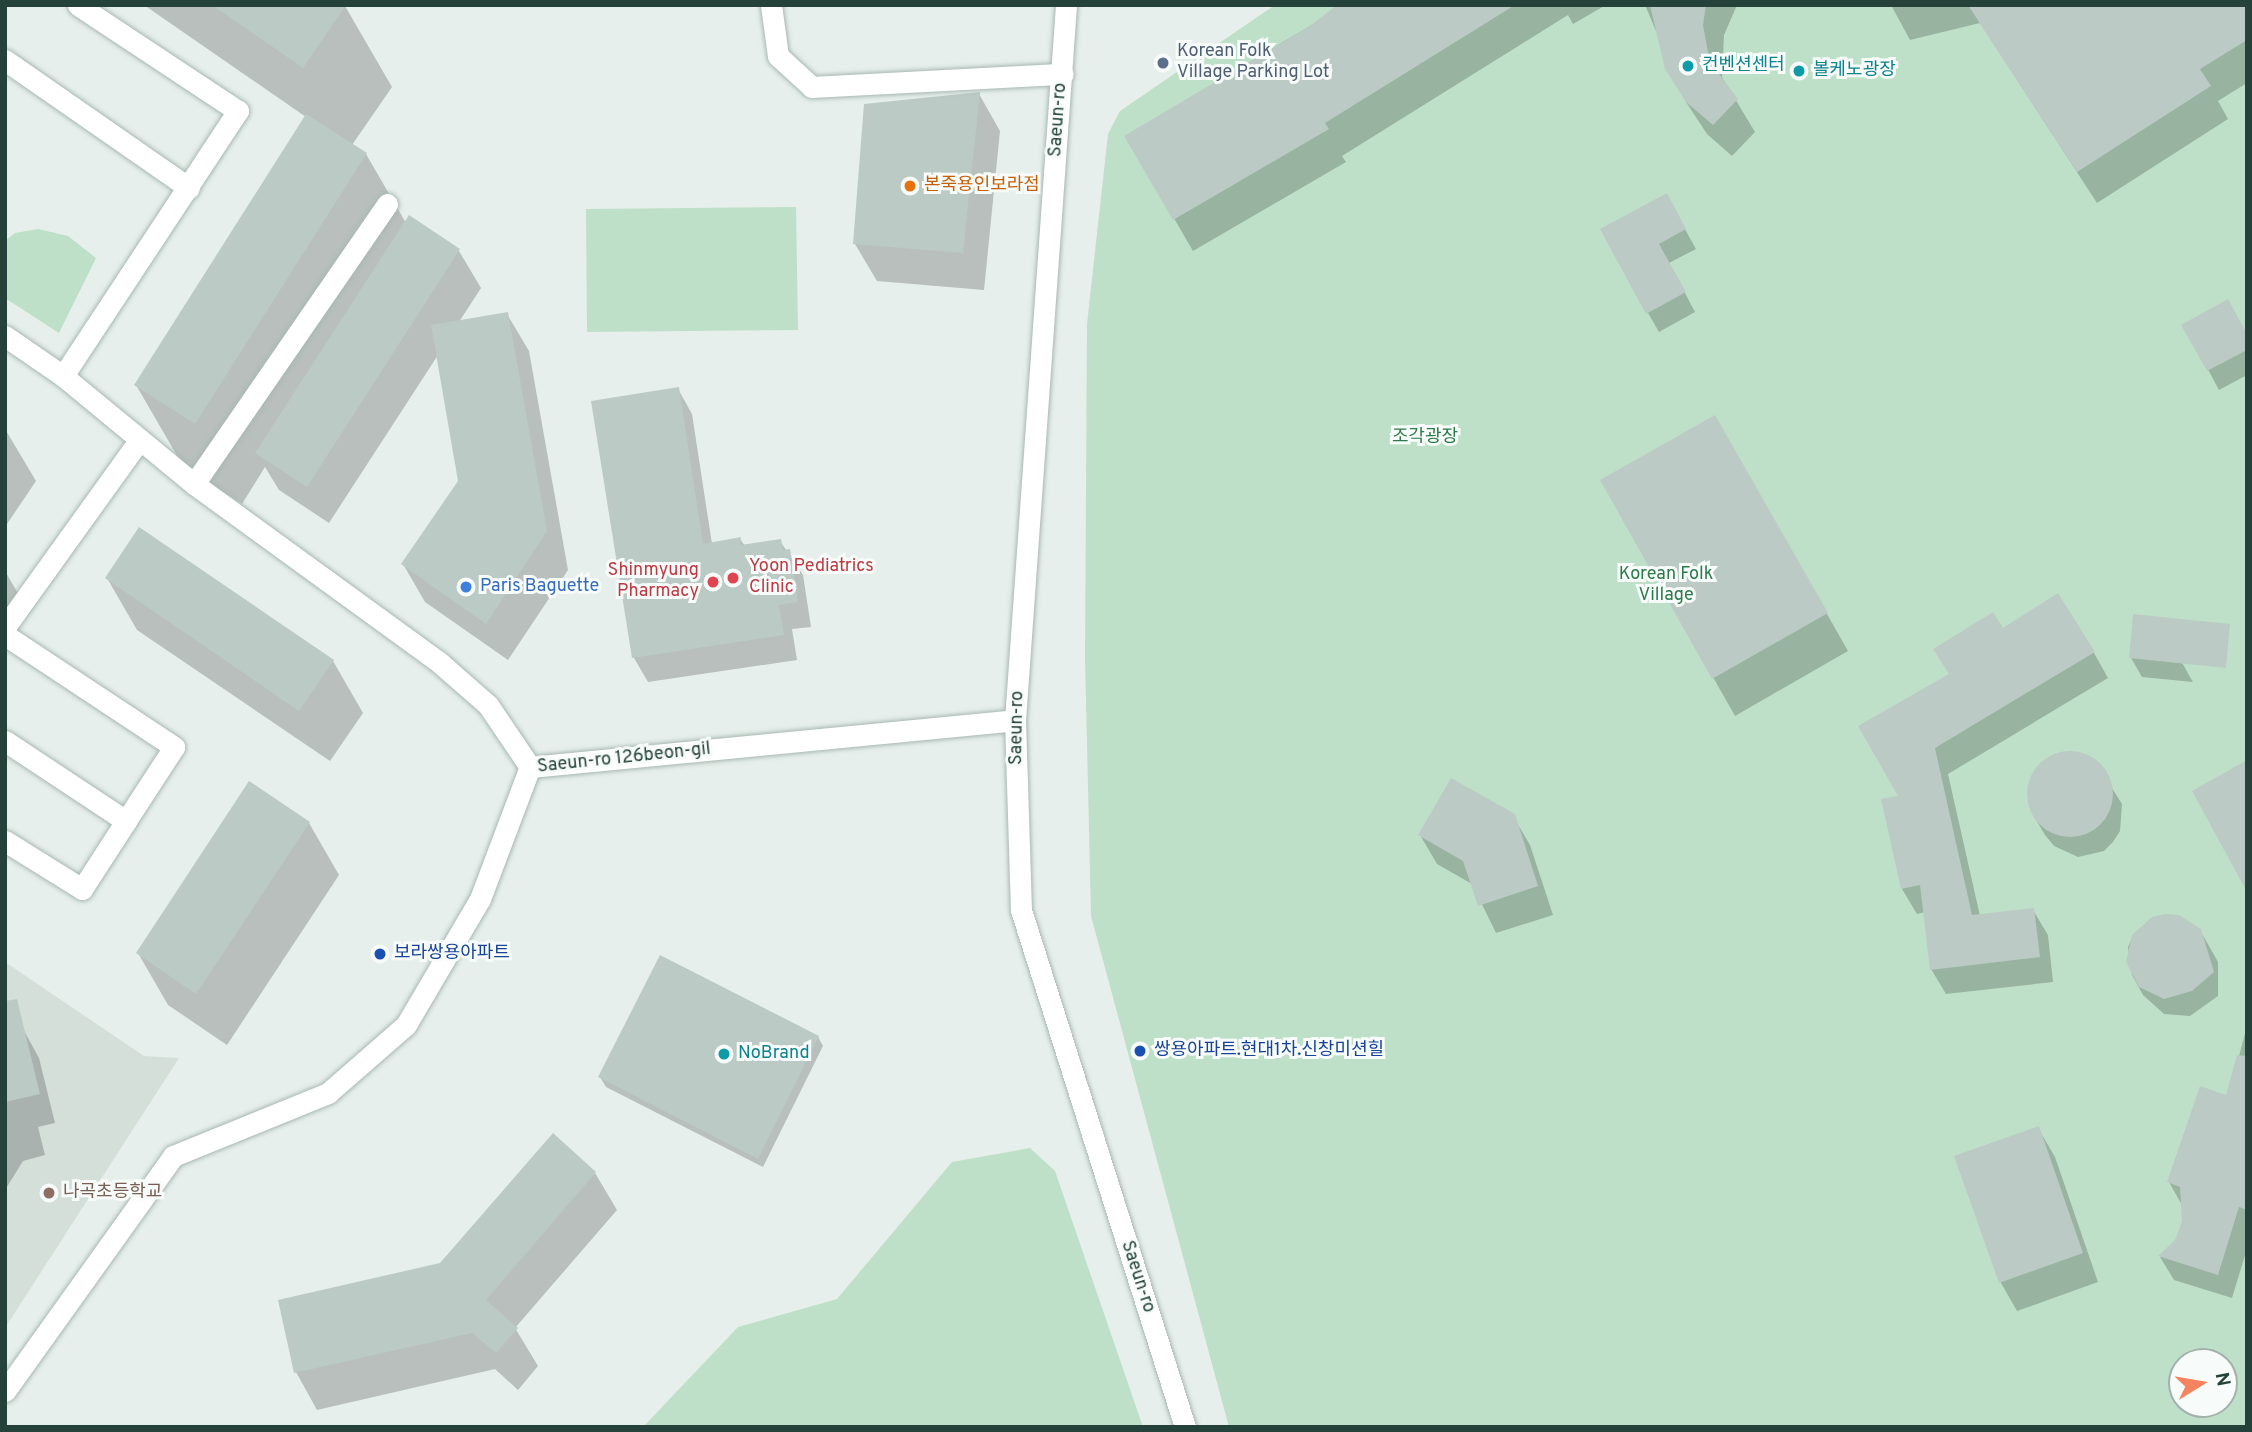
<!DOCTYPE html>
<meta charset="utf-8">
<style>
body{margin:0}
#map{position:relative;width:2252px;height:1432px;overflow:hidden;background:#e6efeb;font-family:Overpass,"Noto Sans KR",sans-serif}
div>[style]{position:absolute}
.built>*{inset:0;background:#d4dfda}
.green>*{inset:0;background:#bfe0c8}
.shadow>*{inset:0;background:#0003}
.building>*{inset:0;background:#bbcac4}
.round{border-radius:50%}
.roads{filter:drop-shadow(0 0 2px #a8b8b2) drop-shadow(0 0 2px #a8b8b2)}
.minor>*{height:21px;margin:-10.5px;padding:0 10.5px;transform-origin:10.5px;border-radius:10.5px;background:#fff}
.tertiary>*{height:21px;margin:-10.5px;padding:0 10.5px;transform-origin:10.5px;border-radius:10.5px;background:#fff}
.secondary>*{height:21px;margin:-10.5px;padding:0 10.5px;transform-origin:10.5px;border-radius:10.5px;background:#fff}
.dots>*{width:19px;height:19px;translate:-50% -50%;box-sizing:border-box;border:4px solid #f7fbf9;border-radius:50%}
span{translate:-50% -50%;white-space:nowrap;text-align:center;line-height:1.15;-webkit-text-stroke:6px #f7fbf9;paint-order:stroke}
.service-label{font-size:18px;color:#4e5e75}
.left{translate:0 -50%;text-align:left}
.culture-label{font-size:18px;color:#0d838f}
.street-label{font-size:18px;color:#24423a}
.food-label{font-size:18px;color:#c56008}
.park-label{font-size:18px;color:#2d7a4b}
.health-label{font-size:18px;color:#be3a42}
.right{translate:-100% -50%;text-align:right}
.shop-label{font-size:18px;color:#366cbe}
.transit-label{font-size:18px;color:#164399}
.education-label{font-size:18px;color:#785e54}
.frame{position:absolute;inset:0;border:7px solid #24423a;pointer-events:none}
.north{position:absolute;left:2168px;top:1348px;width:70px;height:70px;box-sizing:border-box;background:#f7fbf9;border:2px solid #a3b1ad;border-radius:50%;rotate:79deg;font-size:19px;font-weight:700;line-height:28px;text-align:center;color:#24423a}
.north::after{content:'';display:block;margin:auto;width:24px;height:32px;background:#f4845f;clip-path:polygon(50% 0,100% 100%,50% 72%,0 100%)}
</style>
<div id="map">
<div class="built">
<div style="clip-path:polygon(5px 962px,144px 1056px,179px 1058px,5px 1328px)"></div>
</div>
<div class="green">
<div style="clip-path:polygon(evenodd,1275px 5px,2247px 5px,2247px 1427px,1229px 1427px,1091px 916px,1085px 658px,1087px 324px,1108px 134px,1120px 111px,1275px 5px,2182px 1362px,2224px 1362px,2224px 1404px,2182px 1404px,2182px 1362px)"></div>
<div style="clip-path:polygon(796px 207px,798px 330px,587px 332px,586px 209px)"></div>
<div style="clip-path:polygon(38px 229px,68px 236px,96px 258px,59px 333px,5px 298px,5px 241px,15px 233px)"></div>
<div style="clip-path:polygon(1030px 1148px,1055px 1171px,1143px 1427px,643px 1427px,738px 1327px,837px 1299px,952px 1162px)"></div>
</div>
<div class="shadow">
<div style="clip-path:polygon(144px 5px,345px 6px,392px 87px,352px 145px,366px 154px,406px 223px,409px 217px,459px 251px,481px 288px,459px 322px,507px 314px,529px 351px,568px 570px,508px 660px,425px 602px,403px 564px,460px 481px,438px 355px,329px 523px,279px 490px,265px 467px,242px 504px,183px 466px,136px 385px,306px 117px)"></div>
<div style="clip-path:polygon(1345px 5px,1606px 5px,1573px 24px,1568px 15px,1342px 156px,1346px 162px,1193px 251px,1126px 136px)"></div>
<div style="clip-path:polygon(1645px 5px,1737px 5px,1724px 35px,1722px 77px,1755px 132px,1732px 156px,1707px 134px,1686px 102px)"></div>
<div style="clip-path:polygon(1891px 5px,2247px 5px,2247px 83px,2218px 101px,2228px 119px,2097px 203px,1980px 23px,1910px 40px)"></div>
<div style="clip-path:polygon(979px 94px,1000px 131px,984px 290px,877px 281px,855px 244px)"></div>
<div style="clip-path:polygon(1666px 195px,1696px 249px,1669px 263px,1695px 312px,1659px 332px,1648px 313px)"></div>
<div style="clip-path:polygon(2184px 325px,2247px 337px,2247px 375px,2219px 390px)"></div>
<div style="clip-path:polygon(678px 389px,692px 414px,712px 544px,740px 539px,745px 546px,780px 541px,803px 575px,811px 627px,792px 629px,797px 660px,648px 682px,634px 658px)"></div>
<div style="clip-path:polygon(1715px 417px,1848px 651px,1735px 716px,1602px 481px)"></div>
<div style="clip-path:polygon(5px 429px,36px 481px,5px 527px)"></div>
<div style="clip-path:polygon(5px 571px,26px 607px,5px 639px)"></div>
<div style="clip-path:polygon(107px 578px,333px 661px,363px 713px,330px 761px,137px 630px)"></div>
<div style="clip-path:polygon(2002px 630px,2094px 653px,2108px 678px,1948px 774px,1980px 916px,2033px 910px,2048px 935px,2053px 982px,1946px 994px,1931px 969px,1925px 912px,1917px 914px,1902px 889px,1901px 797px,1950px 675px)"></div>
<div style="clip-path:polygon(2168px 638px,2193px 682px,2142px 677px,2131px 658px)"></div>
<div style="clip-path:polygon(2067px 753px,2095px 761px,2122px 804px,2120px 831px,2113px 842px,2104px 851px,2078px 857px,2054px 846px,2045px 835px,2033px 815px,2029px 788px,2042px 764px)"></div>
<div style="clip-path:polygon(1513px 816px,1530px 845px,1553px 915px,1496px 933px,1472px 884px,1437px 864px,1420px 835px)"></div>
<div style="clip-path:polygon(309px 823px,339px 875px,227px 1045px,168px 1005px,138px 953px)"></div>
<div style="clip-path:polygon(2200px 930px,2218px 962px,2218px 996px,2190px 1016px,2164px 1014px,2143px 995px,2132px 975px,2128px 947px,2133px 936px)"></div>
<div style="clip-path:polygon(2247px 1026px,2247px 1249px,2232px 1298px,2174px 1280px,2160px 1257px,2177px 1241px,2184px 1222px,2183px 1207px,2169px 1182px,2228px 1097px)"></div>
<div style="clip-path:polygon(23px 1029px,39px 1058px,55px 1123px,38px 1127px,45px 1155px,23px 1161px,5px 1190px,5px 1031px)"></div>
<div style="clip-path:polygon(818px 1037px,823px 1046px,763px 1167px,606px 1087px,600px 1077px)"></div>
<div style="clip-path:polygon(2038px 1128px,2055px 1157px,2098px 1282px,2017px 1311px,2001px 1283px,1957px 1157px)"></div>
<div style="clip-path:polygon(595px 1173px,617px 1210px,515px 1328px,538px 1366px,518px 1390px,495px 1369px,317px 1410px,296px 1372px,441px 1265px)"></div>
</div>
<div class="building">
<div style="clip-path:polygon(212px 5px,346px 5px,303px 68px)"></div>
<div style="clip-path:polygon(1337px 5px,1515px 5px,1325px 123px,1329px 129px,1173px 220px,1124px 136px,1310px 26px)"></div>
<div style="clip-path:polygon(1650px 5px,1706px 5px,1703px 25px,1710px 62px,1738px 99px,1713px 125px,1686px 102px,1665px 69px)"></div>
<div style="clip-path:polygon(1968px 5px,2247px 5px,2247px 40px,2200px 69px,2211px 86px,2077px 172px)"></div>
<div style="clip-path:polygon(980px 92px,963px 253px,853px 244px,864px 104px)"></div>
<div style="clip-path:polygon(306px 114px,367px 153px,195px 424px,134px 385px)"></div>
<div style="clip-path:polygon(1667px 193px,1686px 229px,1659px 244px,1686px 292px,1646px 314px,1600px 229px)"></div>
<div style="clip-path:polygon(409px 215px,460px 249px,307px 487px,255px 453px)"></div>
<div style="clip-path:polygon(2228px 299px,2247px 334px,2247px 350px,2207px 371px,2181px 325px)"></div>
<div style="clip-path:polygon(508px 312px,547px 531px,486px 624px,401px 564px,458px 481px,431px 325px)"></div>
<div style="clip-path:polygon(679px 387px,703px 544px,741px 537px,740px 545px,781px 539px,783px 550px,790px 549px,798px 602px,779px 605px,784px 635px,632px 658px,591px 401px)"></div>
<div style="clip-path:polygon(1715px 415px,1828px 613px,1712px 679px,1600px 480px)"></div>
<div style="clip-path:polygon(139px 527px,334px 660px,299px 711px,105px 578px)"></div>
<div style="clip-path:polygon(2058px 593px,2095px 652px,1935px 748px,1972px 915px,2034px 908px,2040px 957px,1930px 970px,1920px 885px,1901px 889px,1881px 799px,1898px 796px,1858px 726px,1949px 674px,1933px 649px,1993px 612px,2003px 628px)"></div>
<div style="clip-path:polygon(2133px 614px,2230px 624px,2226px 668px,2129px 658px)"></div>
<div class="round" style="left:2027px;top:751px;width:86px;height:86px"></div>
<div style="clip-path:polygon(2247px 760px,2247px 892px,2192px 791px)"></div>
<div style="clip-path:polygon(1451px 778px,1515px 814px,1538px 886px,1478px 906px,1463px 861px,1418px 835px)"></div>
<div style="clip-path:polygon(249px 781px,310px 822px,196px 994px,136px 953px)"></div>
<div style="clip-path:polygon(2165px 914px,2179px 915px,2201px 929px,2214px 972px,2192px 991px,2164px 999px,2139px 987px,2126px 962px,2132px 935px,2152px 917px)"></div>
<div style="clip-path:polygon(660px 955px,819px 1036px,758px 1159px,598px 1077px)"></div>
<div style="clip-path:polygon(17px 999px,40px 1094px,5px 1102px,5px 1001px)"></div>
<div style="clip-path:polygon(2237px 1055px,2247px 1056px,2247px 1210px,2239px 1207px,2218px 1275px,2158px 1256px,2175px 1240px,2182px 1221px,2180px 1187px,2167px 1182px,2200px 1086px,2226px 1095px)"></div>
<div style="clip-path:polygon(2039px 1126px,2083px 1253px,1999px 1283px,1954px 1156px)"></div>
<div style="clip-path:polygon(553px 1133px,596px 1172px,486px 1300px,518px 1328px,496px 1353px,472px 1333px,294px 1373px,278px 1300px,440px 1263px)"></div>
</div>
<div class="roads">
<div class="minor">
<div style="left:771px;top:5px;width:51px;rotate:82.2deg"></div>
<div style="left:778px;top:56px;width:46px;rotate:42.4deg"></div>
<div style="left:812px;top:87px;width:251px;rotate:-3deg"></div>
<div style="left:5px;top:60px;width:224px;rotate:34.8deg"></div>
<div style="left:5px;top:336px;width:70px;rotate:34.6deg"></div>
<div style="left:63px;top:376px;width:170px;rotate:39.5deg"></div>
<div style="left:194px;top:484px;width:304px;rotate:36deg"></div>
<div style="left:440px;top:663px;width:64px;rotate:41.2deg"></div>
<div style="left:488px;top:705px;width:75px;rotate:55.9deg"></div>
<div style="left:63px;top:376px;width:318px;rotate:-56.6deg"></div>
<div style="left:238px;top:111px;width:192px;rotate:-146.5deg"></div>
<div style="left:194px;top:484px;width:340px;rotate:-55.4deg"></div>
<div style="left:5px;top:627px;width:231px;rotate:-54.3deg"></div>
<div style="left:5px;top:635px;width:203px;rotate:33.5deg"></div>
<div style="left:174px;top:747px;width:88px;rotate:123deg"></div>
<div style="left:126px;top:821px;width:145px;rotate:-146.5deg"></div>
<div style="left:5px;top:841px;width:91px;rotate:31.9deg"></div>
<div style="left:82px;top:889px;width:81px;rotate:-57.1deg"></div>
</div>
<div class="tertiary">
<div style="left:5px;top:1391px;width:289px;rotate:-54.4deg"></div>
<div style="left:173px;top:1156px;width:167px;rotate:-22.1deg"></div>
<div style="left:328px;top:1093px;width:103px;rotate:-41.1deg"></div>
<div style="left:406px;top:1025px;width:146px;rotate:-59.6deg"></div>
<div style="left:480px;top:899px;width:141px;rotate:-69.3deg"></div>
<div style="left:530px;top:767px;width:487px;rotate:-5.5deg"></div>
</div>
<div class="secondary">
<div style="left:1066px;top:5px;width:717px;rotate:94.08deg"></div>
<div style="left:1015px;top:720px;width:190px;rotate:88.2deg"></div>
<div style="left:1021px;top:910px;width:542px;rotate:72.4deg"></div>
</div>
</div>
<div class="dots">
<div style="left:1163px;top:63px;background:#5c6f8a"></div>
<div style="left:1688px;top:66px;background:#0f9aa8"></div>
<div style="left:1799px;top:71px;background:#0f9aa8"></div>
<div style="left:910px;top:186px;background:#e8710a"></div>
<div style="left:733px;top:578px;background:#e0444e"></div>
<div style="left:713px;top:582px;background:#e0444e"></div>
<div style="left:466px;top:587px;background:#3f7fe0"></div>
<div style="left:380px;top:954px;background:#1a4fb4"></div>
<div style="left:1140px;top:1051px;background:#1a4fb4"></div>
<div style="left:724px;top:1054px;background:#0f9aa8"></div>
<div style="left:49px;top:1193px;background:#8d6e63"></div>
</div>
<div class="service-label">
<span class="left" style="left:1177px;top:63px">Korean Folk<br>Village Parking Lot</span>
</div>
<div class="culture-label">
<span class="left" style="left:1702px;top:66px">컨벤션센터</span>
<span class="left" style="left:1813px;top:71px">볼케노광장</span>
<span class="left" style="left:738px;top:1054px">NoBrand</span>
</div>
<div class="street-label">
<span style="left:1059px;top:120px;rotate:-86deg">Saeun-ro</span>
<span style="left:1018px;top:728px;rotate:-89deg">Saeun-ro</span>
<span style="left:624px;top:759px;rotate:-6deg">Saeun-ro 126beon-gil</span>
<span style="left:1137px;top:1277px;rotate:72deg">Saeun-ro</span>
</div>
<div class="food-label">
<span class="left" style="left:924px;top:186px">본죽용인보라점</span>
</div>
<div class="park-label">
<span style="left:1425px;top:438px">조각광장</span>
<span style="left:1666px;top:586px">Korean Folk<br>Village</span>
</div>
<div class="health-label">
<span class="left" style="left:749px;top:578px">Yoon Pediatrics<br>Clinic</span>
<span class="right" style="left:699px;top:582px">Shinmyung<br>Pharmacy</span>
</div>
<div class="shop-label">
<span class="left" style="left:480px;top:587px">Paris Baguette</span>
</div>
<div class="transit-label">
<span class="left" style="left:394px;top:954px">보라쌍용아파트</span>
<span class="left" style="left:1154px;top:1051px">쌍용아파트.현대1차.신창미션힐</span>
</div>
<div class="education-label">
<span class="left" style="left:63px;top:1193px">나곡초등학교</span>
</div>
<div class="frame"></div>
<div class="north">N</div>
</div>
